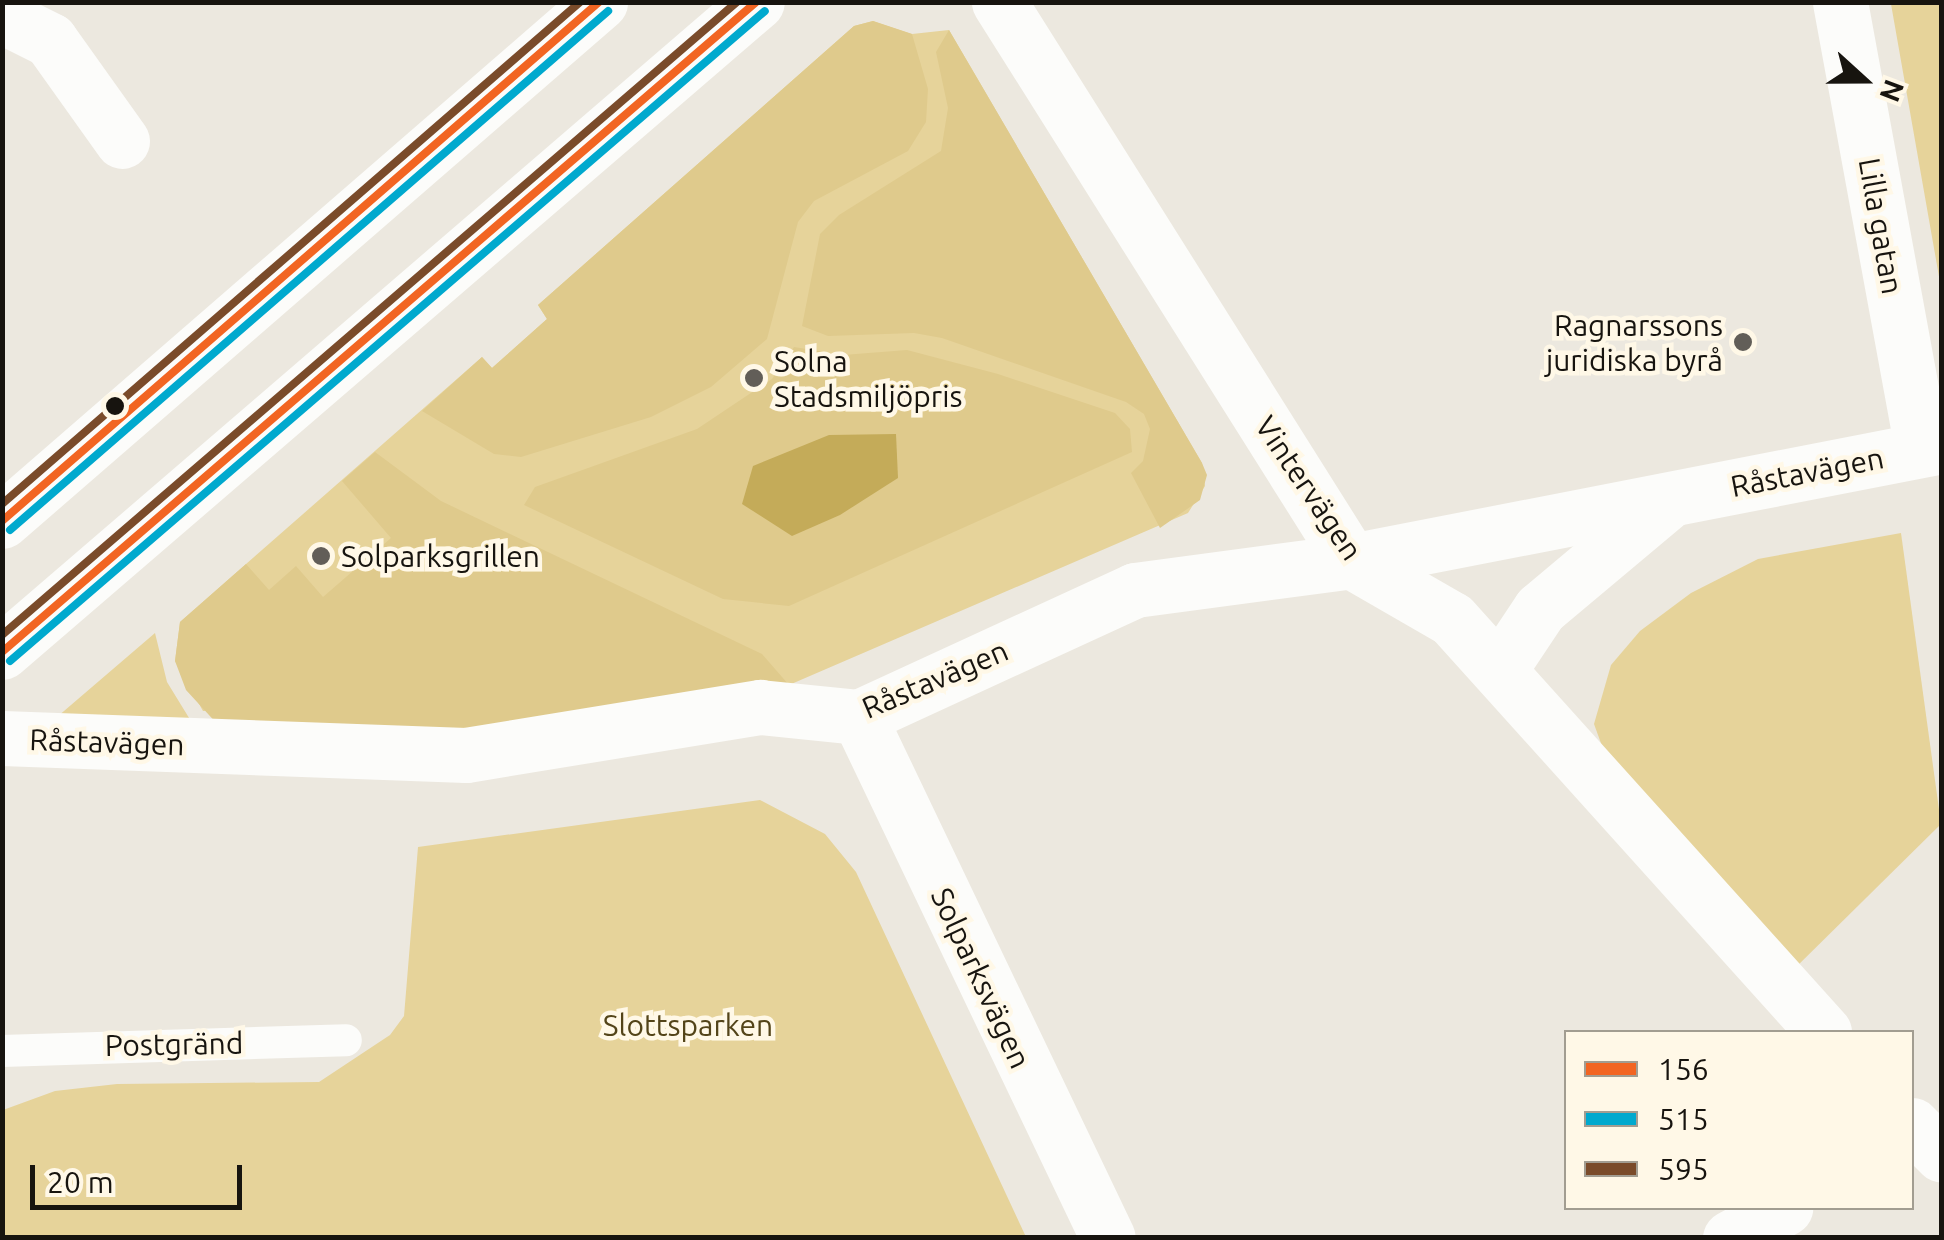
<!DOCTYPE html>
<meta charset="utf-8">
<style>
body{margin:0}
#map{position:relative;width:1944px;height:1240px;overflow:hidden;background:#ece8df;font-family:Ubuntu,sans-serif}
div>[style]{position:absolute}
.green>*{inset:0;background:#e6d39a}
.forest>*{inset:0;background:#dfca8c}
.water>*{inset:0;background:#c4ab59}
.service>*{height:32px;margin:-16px;padding:0 16px;transform-origin:16px;border-radius:16px;background:#fcfcfa}
.minor>*{height:55px;margin:-27.5px;padding:0 27.5px;transform-origin:27.5px;border-radius:27.5px;background:#fcfcfa}
.tertiary>*{height:55px;margin:-27.5px;padding:0 27.5px;transform-origin:27.5px;border-radius:27.5px;background:#fcfcfa}
.bus-1>*{height:8px;margin:-4px;padding:0 4px;transform-origin:4px;border-radius:4px;background:#f26522}
.bus-2>*{height:8px;margin:-4px;padding:0 4px;transform-origin:4px;border-radius:4px;background:#00a9ce}
.bus-3>*{height:8px;margin:-4px;padding:0 4px;transform-origin:4px;border-radius:4px;background:#7a4b2a}
.dots>*{width:28px;height:28px;translate:-50% -50%;box-sizing:border-box;border:5px solid #fff8e7;border-radius:50%}
span{translate:-50% -50%;white-space:nowrap;text-align:center;line-height:1.15;-webkit-text-stroke:9px #fff8e7;paint-order:stroke}
.street-label{font-size:30px;color:#17140f}
.poi-label{font-size:30px;color:#17140f}
.right{translate:-100% -50%;text-align:right}
.left{translate:0 -50%;text-align:left}
.park-label{font-size:30px;color:#534419}
.frame{position:absolute;inset:0;border:5px solid #17140f;pointer-events:none}
.legend{position:absolute;left:1564px;top:1030px;width:350px;height:180px;box-sizing:border-box;background:#fff8e7;border:2px solid #a29d91;margin:0;padding:12px 18px;list-style:none;font-size:30px;color:#17140f}
.legend li{display:flex;align-items:center;gap:20px;height:50px}
.legend b{width:50px;border:2px solid #a29d91}
.north{position:absolute;left:1814px;top:30px;width:100px;height:100px;-webkit-text-stroke:8px #fff8e7;paint-order:stroke;rotate:111deg;font-size:28px;font-weight:700;line-height:40px;text-align:center;color:#17140f}
.north::after{content:'';display:block;margin:auto;width:35px;height:45px;background:#17140f;clip-path:polygon(50% 0,100% 100%,50% 72%,0 100%)}
.scale{position:absolute;left:30px;top:1165px;width:212px;height:45px;box-sizing:border-box;border:5px solid #17140f;border-top:0;padding-left:12px;font-size:30px;line-height:35px;white-space:nowrap;color:#17140f;-webkit-text-stroke:8px #fff8e7;paint-order:stroke}
</style>
<div id="map">
<div class="green">
<div style="clip-path:polygon(1890px 3px,1941px 3px,1941px 288px,1891px 4px)"></div>
<div style="clip-path:polygon(873px 21px,912px 34px,949px 30px,1202px 463px,1205px 486px,1188px 513px,789px 685px,203px 711px,175px 661px,180px 622px,482px 357px,492px 368px,547px 319px,538px 305px,854px 26px)"></div>
<div style="clip-path:polygon(1901px 533px,1941px 824px,1788px 975px,1618px 790px,1594px 724px,1611px 665px,1640px 631px,1691px 593px,1758px 559px)"></div>
<div style="clip-path:polygon(155px 633px,167px 682px,194px 726px,50px 723px)"></div>
<div style="clip-path:polygon(760px 800px,825px 834px,856px 872px,1026px 1237px,3px 1237px,3px 1110px,55px 1091px,117px 1084px,319px 1082px,390px 1035px,404px 1016px,418px 847px)"></div>
</div>
<div class="forest">
<div style="clip-path:polygon(873px 21px,912px 34px,928px 89px,926px 122px,908px 151px,814px 201px,798px 222px,767px 339px,711px 387px,651px 417px,521px 457px,494px 454px,422px 411px,482px 357px,492px 368px,547px 319px,538px 305px,854px 26px)"></div>
<div style="clip-path:polygon(949px 30px,1202px 463px,1207px 475px,1200px 500px,1160px 528px,1131px 473px,1143px 461px,1150px 429px,1144px 414px,1126px 402px,942px 338px,914px 333px,828px 336px,802px 326px,820px 234px,839px 215px,941px 151px,948px 108px,936px 52px)"></div>
<div style="clip-path:polygon(794px 347px,843px 355px,907px 350px,998px 374px,1115px 413px,1130px 429px,1132px 452px,789px 606px,723px 599px,524px 505px,535px 487px,697px 429px,772px 379px)"></div>
<div style="clip-path:polygon(375px 452px,441px 501px,762px 654px,789px 685px,475px 731px,220px 727px,186px 690px,175px 661px,180px 622px,246px 564px,269px 590px,296px 566px,323px 597px,391px 538px,342px 481px)"></div>
</div>
<div class="water">
<div style="clip-path:polygon(896px 434px,898px 478px,840px 515px,792px 536px,742px 504px,753px 466px,829px 435px)"></div>
</div>
<div class="service">
<div style="left:2px;top:1051px;width:344px;rotate:-1.8deg"></div>
</div>
<div class="minor">
<div style="left:999px;top:2px;width:661px;rotate:57.8deg"></div>
<div style="left:1351px;top:561px;width:116px;rotate:29.9deg"></div>
<div style="left:1452px;top:619px;width:556px;rotate:47.99deg"></div>
<div style="left:1840px;top:2px;width:454px;rotate:79.6deg"></div>
<div style="left:2px;top:16px;width:54px;rotate:26.6deg"></div>
<div style="left:50px;top:40px;width:124px;rotate:54.5deg"></div>
<div style="left:1500px;top:669px;width:72px;rotate:-56.3deg"></div>
<div style="left:1540px;top:609px;width:170px;rotate:-40deg"></div>
<div style="left:859px;top:717px;width:577px;rotate:64.46deg"></div>
<div style="left:2px;top:738px;width:464px;rotate:2.1deg"></div>
<div style="left:466px;top:755px;width:298px;rotate:-9.3deg"></div>
<div style="left:760px;top:707px;width:100px;rotate:5.8deg"></div>
<div style="left:859px;top:717px;width:304px;rotate:-24.7deg"></div>
<div style="left:1135px;top:590px;width:218px;rotate:-7.6deg"></div>
<div style="left:1351px;top:561px;width:602px;rotate:-11.01deg"></div>
<div style="left:1912px;top:1125px;width:42px;rotate:45deg"></div>
<div style="left:1730px;top:1238px;width:63px;rotate:-28.6deg"></div>
</div>
<div class="tertiary">
<div style="left:2px;top:521px;width:792px;rotate:-40.95deg"></div>
<div style="left:2px;top:652px;width:996px;rotate:-40.73deg"></div>
</div>
<div class="bus-1">
<div style="left:2px;top:521px;width:791px;rotate:-41deg"></div>
<div style="left:2px;top:652px;width:995px;rotate:-40.76deg"></div>
</div>
<div class="bus-2">
<div style="left:10px;top:530px;width:792px;rotate:-40.95deg"></div>
<div style="left:10px;top:661px;width:996px;rotate:-40.73deg"></div>
</div>
<div class="bus-3">
<div style="left:2px;top:504px;width:766px;rotate:-40.97deg"></div>
<div style="left:2px;top:635px;width:970px;rotate:-40.74deg"></div>
</div>
<div class="dots">
<div style="left:1743px;top:342px;background:#625e58"></div>
<div style="left:754px;top:378px;background:#625e58"></div>
<div style="left:115px;top:406px;background:#17140f"></div>
<div style="left:321px;top:556px;background:#625e58"></div>
</div>
<div class="street-label">
<span style="left:1881px;top:226px;rotate:80deg">Lilla gatan</span>
<span style="left:1807px;top:472px;rotate:-11deg">Råstavägen</span>
<span style="left:1309px;top:488px;rotate:56deg">Vintervägen</span>
<span style="left:935px;top:679px;rotate:-23deg">Råstavägen</span>
<span style="left:107px;top:742px;rotate:2deg">Råstavägen</span>
<span style="left:981px;top:978px;rotate:65deg">Solparksvägen</span>
<span style="left:174px;top:1044px;rotate:-1deg">Postgränd</span>
</div>
<div class="poi-label">
<span class="right" style="left:1723px;top:342px">Ragnarssons<br>juridiska byrå</span>
<span class="left" style="left:774px;top:378px">Solna<br>Stadsmiljöpris</span>
<span class="left" style="left:341px;top:556px">Solparksgrillen</span>
</div>
<div class="park-label">
<span style="left:688px;top:1025px">Slottsparken</span>
</div>
<div class="frame"></div>
<ul class="legend">
<li><b style="height:12px;background:#f26522"></b>156</li>
<li><b style="height:12px;background:#00a9ce"></b>515</li>
<li><b style="height:12px;background:#7a4b2a"></b>595</li>
</ul>
<div class="north">N</div>
<div class="scale">20 m</div>
</div>
